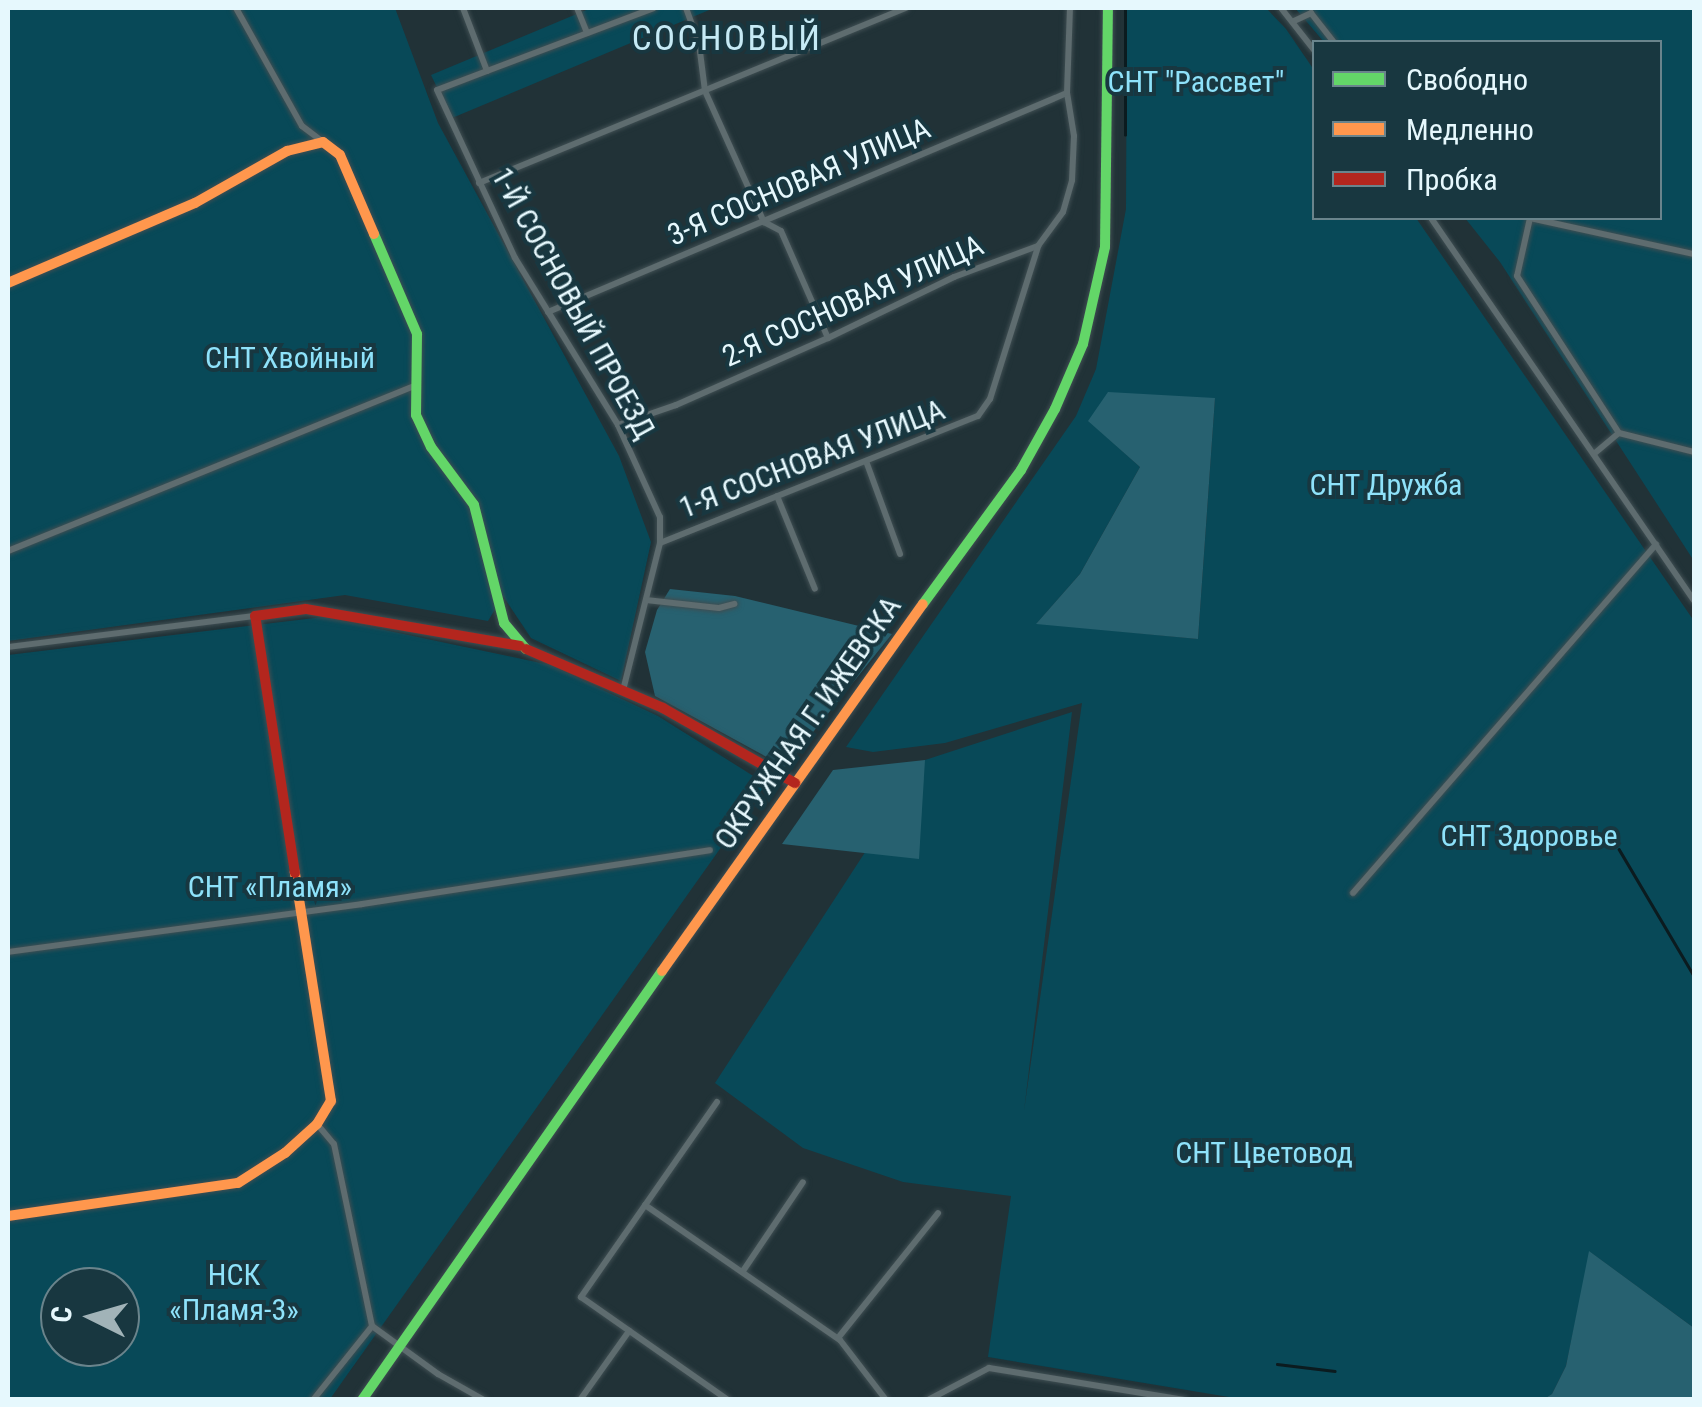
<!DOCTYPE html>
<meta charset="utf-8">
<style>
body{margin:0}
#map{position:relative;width:1702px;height:1407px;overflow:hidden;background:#213237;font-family:"Roboto Condensed",sans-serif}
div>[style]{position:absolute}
.green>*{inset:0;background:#084958}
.forest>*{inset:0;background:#276170}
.stream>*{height:2.5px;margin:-1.25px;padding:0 1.25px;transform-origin:1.25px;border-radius:1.25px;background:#0b1b1f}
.roads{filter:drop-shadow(0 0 2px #3f4e52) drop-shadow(0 0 2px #3f4e52)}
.street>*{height:6px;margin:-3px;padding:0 3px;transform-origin:3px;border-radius:3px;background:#5e6c6f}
.fast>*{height:10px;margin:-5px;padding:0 5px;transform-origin:5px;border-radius:5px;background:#63d668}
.slow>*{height:10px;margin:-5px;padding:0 5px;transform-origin:5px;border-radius:5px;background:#ff974d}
.jam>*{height:10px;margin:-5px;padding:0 5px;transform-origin:5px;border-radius:5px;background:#b3261e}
span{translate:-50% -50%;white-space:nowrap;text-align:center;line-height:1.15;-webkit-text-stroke:8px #183740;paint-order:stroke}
.park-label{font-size:30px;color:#8ee2fa}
.street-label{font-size:30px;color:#e6f8fd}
.quarter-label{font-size:35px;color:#c6eaf5;letter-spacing:2.5px}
.frame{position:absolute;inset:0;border:10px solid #e6f8fd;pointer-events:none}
.legend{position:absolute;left:1312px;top:40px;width:350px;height:180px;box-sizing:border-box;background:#183740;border:2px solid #6a848c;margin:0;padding:12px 18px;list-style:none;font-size:30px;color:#e6f8fd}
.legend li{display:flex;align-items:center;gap:20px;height:50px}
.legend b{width:50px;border:2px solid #6a848c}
.north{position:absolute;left:40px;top:1267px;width:100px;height:100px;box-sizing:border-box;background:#183740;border:2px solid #6a848c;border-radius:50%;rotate:275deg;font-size:28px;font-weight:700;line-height:40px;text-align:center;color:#e6f8fd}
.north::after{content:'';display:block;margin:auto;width:35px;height:45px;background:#a1b3b8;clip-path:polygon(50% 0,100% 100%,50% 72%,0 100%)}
</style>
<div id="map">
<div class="green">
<div style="clip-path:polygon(8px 8px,395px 8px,438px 123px,619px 456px,651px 542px,621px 681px,531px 638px,503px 596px,488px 621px,345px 595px,8px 641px)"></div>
<div style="clip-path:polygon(591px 8px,714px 8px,452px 118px,431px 75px)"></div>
<div style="clip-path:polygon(evenodd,1127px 8px,1266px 8px,1286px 29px,1314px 70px,1314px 218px,1416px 218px,1694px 621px,1694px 1328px,1590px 1252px,1566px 1366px,1552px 1394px,1544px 1399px,1241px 1399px,988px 1357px,1011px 1196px,903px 1182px,803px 1148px,715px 1083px,925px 760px,1072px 712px,1024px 1111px,1082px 703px,945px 743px,873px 752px,846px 747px,1076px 416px,1096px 369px,1126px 209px,1127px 8px,1215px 398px,1198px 639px,1037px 623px,1080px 574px,1140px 467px,1089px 421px,1215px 398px)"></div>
<div style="clip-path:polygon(1295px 8px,1694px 8px,1694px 561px,1500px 262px,1465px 218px,1660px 218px,1660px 42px,1324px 42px)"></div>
<div style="clip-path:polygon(evenodd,323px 617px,550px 665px,658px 716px,766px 784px,330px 1399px,8px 1399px,8px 655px,323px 617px,60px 1287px,120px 1287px,120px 1347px,60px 1347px,60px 1287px)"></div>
</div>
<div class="forest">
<div style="clip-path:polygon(1108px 392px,1215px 398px,1198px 639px,1036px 624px,1080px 574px,1140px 467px,1088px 421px)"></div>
<div style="clip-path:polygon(670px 589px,735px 596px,892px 634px,785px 767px,655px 696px,645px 652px,657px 610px)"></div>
<div style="clip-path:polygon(925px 760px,919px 859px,782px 844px,833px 770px)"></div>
<div style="clip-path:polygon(1589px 1251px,1694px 1328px,1694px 1399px,1544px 1399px,1552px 1394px,1566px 1366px)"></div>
</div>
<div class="stream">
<div style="left:1125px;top:135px;width:127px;rotate:-90deg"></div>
<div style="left:1619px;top:849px;width:147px;rotate:59.4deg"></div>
<div style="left:1277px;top:1364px;width:58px;rotate:6.9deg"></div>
</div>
<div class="roads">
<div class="street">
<div style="left:236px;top:8px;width:135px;rotate:60.8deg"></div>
<div style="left:302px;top:126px;width:25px;rotate:37deg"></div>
<div style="left:463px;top:8px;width:67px;rotate:69.1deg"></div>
<div style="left:487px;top:71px;width:53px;rotate:159.2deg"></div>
<div style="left:437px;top:90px;width:185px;rotate:65.1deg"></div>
<div style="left:515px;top:258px;width:196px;rotate:58.3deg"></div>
<div style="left:618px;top:425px;width:101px;rotate:65.5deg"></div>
<div style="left:660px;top:517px;width:26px;rotate:90deg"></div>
<div style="left:660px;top:543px;width:152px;rotate:104.1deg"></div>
<div style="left:577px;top:8px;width:27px;rotate:68deg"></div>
<div style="left:686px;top:8px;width:38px;rotate:70deg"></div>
<div style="left:699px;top:44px;width:47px;rotate:82.7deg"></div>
<div style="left:705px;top:91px;width:144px;rotate:65.8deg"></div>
<div style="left:764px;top:222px;width:19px;rotate:28deg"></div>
<div style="left:781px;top:231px;width:117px;rotate:66.3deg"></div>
<div style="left:1281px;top:8px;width:53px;rotate:51.8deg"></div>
<div style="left:1294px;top:21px;width:19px;rotate:-25deg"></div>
<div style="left:1311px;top:13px;width:37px;rotate:52deg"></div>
<div style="left:487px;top:71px;width:178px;rotate:-20.7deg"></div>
<div style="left:479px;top:183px;width:461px;rotate:-22.3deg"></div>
<div style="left:1431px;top:218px;width:464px;rotate:55.5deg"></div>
<div style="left:1530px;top:218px;width:59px;rotate:102.6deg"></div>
<div style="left:1517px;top:276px;width:187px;rotate:57deg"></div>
<div style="left:1530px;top:218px;width:168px;rotate:12.4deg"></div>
<div style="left:548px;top:312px;width:563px;rotate:-22.88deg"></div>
<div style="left:618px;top:425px;width:61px;rotate:-19deg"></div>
<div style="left:676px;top:405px;width:166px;rotate:-23.8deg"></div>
<div style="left:828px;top:338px;width:140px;rotate:-25.8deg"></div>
<div style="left:954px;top:277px;width:90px;rotate:-20.3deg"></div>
<div style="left:1038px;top:246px;width:42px;rotate:-53.7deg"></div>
<div style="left:1063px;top:212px;width:33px;rotate:-74deg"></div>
<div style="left:1072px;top:180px;width:44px;rotate:-87.4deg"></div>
<div style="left:1074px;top:136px;width:44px;rotate:-99.2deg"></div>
<div style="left:1067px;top:93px;width:85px;rotate:-88deg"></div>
<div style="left:1595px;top:453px;width:31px;rotate:-40deg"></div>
<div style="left:1619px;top:433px;width:77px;rotate:14.2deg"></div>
<div style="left:866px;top:461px;width:99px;rotate:69.9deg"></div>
<div style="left:777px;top:496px;width:100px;rotate:67.8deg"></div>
<div style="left:660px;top:543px;width:342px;rotate:-21.8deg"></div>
<div style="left:978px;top:416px;width:21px;rotate:-55deg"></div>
<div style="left:990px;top:399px;width:159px;rotate:-72.5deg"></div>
<div style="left:8px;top:551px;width:438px;rotate:-22.1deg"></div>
<div style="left:646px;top:600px;width:73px;rotate:6.3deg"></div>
<div style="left:719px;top:608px;width:16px;rotate:-15deg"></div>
<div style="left:8px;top:647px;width:249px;rotate:-7.2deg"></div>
<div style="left:1353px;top:893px;width:462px;rotate:-49deg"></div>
<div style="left:8px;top:952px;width:357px;rotate:-7.7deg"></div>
<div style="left:362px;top:904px;width:352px;rotate:-8.8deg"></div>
<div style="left:717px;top:1102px;width:238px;rotate:124.9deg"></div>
<div style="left:581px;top:1297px;width:179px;rotate:35deg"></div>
<div style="left:317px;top:1124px;width:26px;rotate:50deg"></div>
<div style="left:334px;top:1144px;width:186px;rotate:78.2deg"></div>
<div style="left:372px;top:1326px;width:82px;rotate:36deg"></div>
<div style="left:438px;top:1374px;width:53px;rotate:29.5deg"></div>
<div style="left:645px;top:1205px;width:237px;rotate:34.7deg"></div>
<div style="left:840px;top:1340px;width:76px;rotate:52.5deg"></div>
<div style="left:743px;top:1271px;width:107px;rotate:-56deg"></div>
<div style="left:838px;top:1338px;width:160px;rotate:-51.3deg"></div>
<div style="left:313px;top:1400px;width:95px;rotate:-51.4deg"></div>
<div style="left:580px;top:1400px;width:85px;rotate:-54.6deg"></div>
<div style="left:928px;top:1400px;width:69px;rotate:-27.7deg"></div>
<div style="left:989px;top:1368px;width:198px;rotate:9.3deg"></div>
</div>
<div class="fast">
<div style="left:374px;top:234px;width:109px;rotate:66.7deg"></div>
<div style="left:417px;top:334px;width:81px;rotate:90.7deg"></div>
<div style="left:416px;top:415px;width:35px;rotate:65deg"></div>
<div style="left:431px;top:447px;width:72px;rotate:53.4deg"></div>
<div style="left:474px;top:505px;width:122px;rotate:75.7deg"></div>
<div style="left:504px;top:623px;width:34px;rotate:50deg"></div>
<div style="left:923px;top:604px;width:166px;rotate:-53.8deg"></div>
<div style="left:1021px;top:470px;width:70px;rotate:-60.9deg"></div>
<div style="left:1055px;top:409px;width:71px;rotate:-66.7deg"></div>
<div style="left:1083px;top:344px;width:99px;rotate:-77.2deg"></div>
<div style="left:1105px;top:247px;width:239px;rotate:-89.3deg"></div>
<div style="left:362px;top:1400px;width:523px;rotate:-55.03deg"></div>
</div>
<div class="slow">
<div style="left:8px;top:283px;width:203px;rotate:-23.2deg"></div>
<div style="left:195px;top:203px;width:106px;rotate:-29.5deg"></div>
<div style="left:287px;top:151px;width:37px;rotate:-14deg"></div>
<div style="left:323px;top:142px;width:21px;rotate:37deg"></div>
<div style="left:340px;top:155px;width:86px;rotate:66.7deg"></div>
<div style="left:662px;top:971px;width:450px;rotate:-54.6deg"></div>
<div style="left:8px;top:1216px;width:232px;rotate:-8.2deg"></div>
<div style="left:238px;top:1183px;width:56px;rotate:-32.6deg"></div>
<div style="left:285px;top:1153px;width:43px;rotate:-42.2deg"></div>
<div style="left:317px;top:1124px;width:27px;rotate:-59deg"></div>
<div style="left:331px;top:1101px;width:231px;rotate:-99deg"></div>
</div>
<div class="jam">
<div style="left:526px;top:649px;width:149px;rotate:23.3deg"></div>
<div style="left:663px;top:708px;width:152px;rotate:29.6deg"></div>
<div style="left:295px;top:873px;width:260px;rotate:-98.8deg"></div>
<div style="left:255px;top:616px;width:51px;rotate:-7.8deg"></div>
<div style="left:306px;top:609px;width:217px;rotate:9.8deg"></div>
</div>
</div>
<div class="park-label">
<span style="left:1196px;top:82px">СНТ "Рассвет"</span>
<span style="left:290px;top:358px">СНТ Хвойный</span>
<span style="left:1386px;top:485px">СНТ Дружба</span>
<span style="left:1529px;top:836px">СНТ Здоровье</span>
<span style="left:270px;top:887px">СНТ «Пламя»</span>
<span style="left:1264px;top:1153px">СНТ Цветовод</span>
<span style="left:234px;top:1292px">НСК<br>«Пламя-3»</span>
</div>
<div class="street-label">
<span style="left:799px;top:182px;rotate:-23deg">3-Я СОСНОВАЯ УЛИЦА</span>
<span style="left:853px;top:301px;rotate:-24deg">2-Я СОСНОВАЯ УЛИЦА</span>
<span style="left:573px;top:303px;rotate:61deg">1-Й СОСНОВЫЙ ПРОЕЗД</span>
<span style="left:812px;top:459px;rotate:-21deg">1-Я СОСНОВАЯ УЛИЦА</span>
<span style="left:808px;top:723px;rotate:-55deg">ОКРУЖНАЯ Г. ИЖЕВСКА</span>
</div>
<div class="quarter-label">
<span style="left:727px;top:39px">СОСНОВЫЙ</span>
</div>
<div class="frame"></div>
<ul class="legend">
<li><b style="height:12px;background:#63d668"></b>Свободно</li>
<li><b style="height:12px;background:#ff974d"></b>Медленно</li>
<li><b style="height:12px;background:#b3261e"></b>Пробка</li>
</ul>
<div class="north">С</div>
</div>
